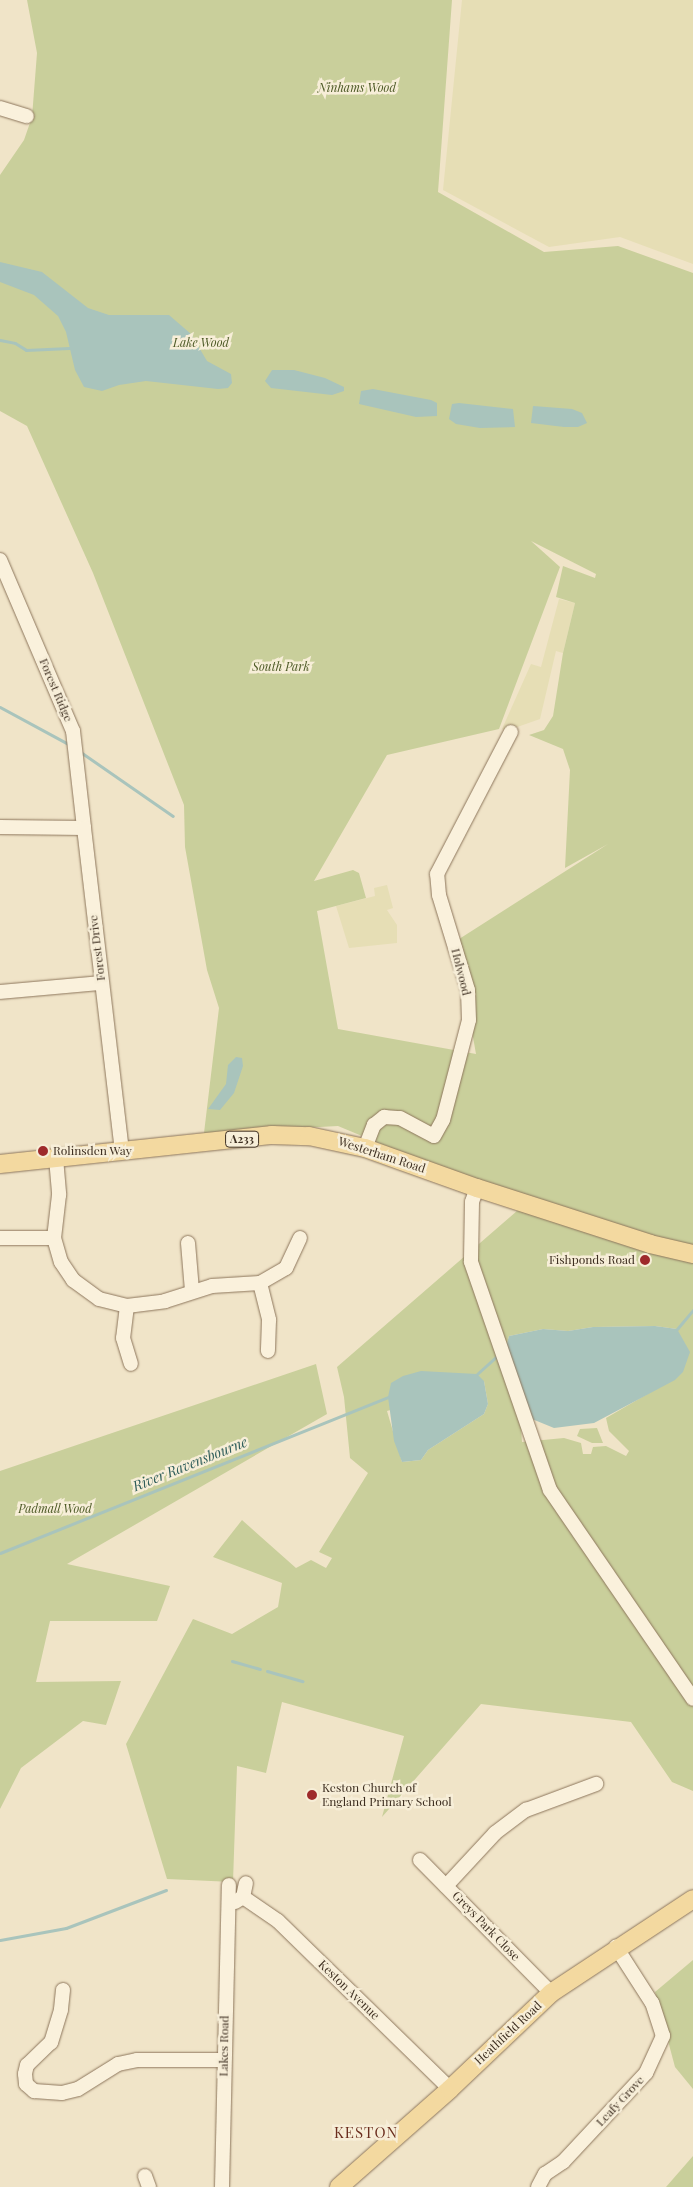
<!DOCTYPE html>
<style>
body{margin:0}
#map{position:relative;width:693px;height:2187px;overflow:hidden;background:#f0e4c8;font-family:"Playfair Display",serif}
div>[style]{position:absolute}
.farmland>*{inset:0;background:#e6deb5}
.green>*{inset:0;background:#c9cf9b}
.water>*{inset:0;background:#a9c4bc}
.stream>*{height:3px;margin:-1.5px;padding:0 1.5px;transform-origin:1.5px;border-radius:1.5px;background:#a9c4bc}
.roads{filter:drop-shadow(0 0 1px #8d765c) drop-shadow(0 0 1px #8d765c)}
.minor>*{height:14px;margin:-7px;padding:0 7px;transform-origin:7px;border-radius:7px;background:#faf1dc}
.major>*{height:18px;margin:-9px;padding:0 9px;transform-origin:9px;border-radius:9px;background:#f3d9a0}
.dots>*{width:14px;height:14px;translate:-50% -50%;box-sizing:border-box;border:2px solid #f7eed8;border-radius:50%}
span{translate:-50% -50%;white-space:nowrap;text-align:center;line-height:1.15;-webkit-text-stroke:5px #f7eed8;paint-order:stroke}
.shield-label span{padding:1px 4px;background:#f7eed8;border:1px solid;border-radius:4px;-webkit-text-stroke-width:0}
.shield-label{font-size:11px;color:#3d2e20;font-weight:700}
.park-label{font-size:12px;color:#4d5a26;font-style:italic}
.street-label{font-size:12px;color:#3d2e20}
.poi-label{font-size:12px;color:#3d2e20}
.left{translate:0 -50%;text-align:left}
.right{translate:-100% -50%;text-align:right}
.water-label{font-size:14px;color:#2f5d5a;font-style:italic}
.quarter-label{font-size:15px;color:#6b2e1e;letter-spacing:1px}
</style>
<div id="map">
<div class="farmland">
<div style="clip-path:polygon(462px 0,693px 0,693px 264px,620px 237px,549px 247px,443px 190px)"></div>
<div style="clip-path:polygon(559px 599px,575px 603px,563px 653px,556px 651px,540px 719px,506px 731px,502px 729px,531px 664px,541px 667px)"></div>
<div style="clip-path:polygon(387px 885px,393px 908px,387px 910px,397px 925px,397px 943px,349px 948px,336px 906px,375px 896px,374px 888px)"></div>
</div>
<div class="green">
<div style="clip-path:polygon(evenodd,27px 0,452px 0,438px 192px,544px 252px,618px 246px,693px 273px,693px 1791px,672px 1782px,631px 1722px,481px 1704px,382px 1817px,404px 1736px,282px 1702px,266px 1773px,237px 1766px,233px 1882px,167px 1879px,126px 1744px,193px 1619px,232px 1634px,278px 1607px,282px 1583px,213px 1557px,242px 1520px,296px 1568px,311px 1560px,326px 1568px,332px 1558px,319px 1552px,368px 1473px,350px 1458px,344px 1397px,337px 1367px,525px 1204px,338px 1126px,204px 1133px,219px 1008px,207px 970px,185px 847px,184px 805px,93px 573px,27px 426px,0 411px,0 175px,24px 140px,32px 117px,37px 53px,27px 0,531px 541px,596px 574px,595px 578px,563px 566px,556px 597px,575px 603px,563px 653px,553px 716px,544px 730px,529px 735px,563px 749px,570px 770px,565px 868px,608px 844px,456px 941px,476px 1054px,338px 1029px,317px 911px,366px 898px,359px 873px,353px 870px,314px 881px,387px 755px,499px 729px,560px 567px,531px 541px,27px 0,655px 1326px,677px 1329px,663px 1385px,606px 1418px,609px 1431px,629px 1451px,626px 1456px,606px 1446px,593px 1447px,591px 1454px,583px 1454px,581px 1443px,564px 1438px,522px 1442px,521px 1428px,525px 1427px,506px 1347px,509px 1336px,543px 1329px,568px 1331px,593px 1327px,655px 1326px,27px 0,484px 1381px,488px 1404px,484px 1414px,428px 1450px,421px 1460px,402px 1462px,387px 1411px,484px 1381px)"></div>
<div style="clip-path:polygon(316px 1364px,327px 1414px,67px 1564px,170px 1586px,157px 1621px,50px 1621px,36px 1682px,121px 1681px,106px 1725px,83px 1721px,21px 1768px,0 1809px,0 1471px)"></div>
<div style="clip-path:polygon(597px 1428px,603px 1443px,592px 1443px,577px 1436px,580px 1429px)"></div>
<div style="clip-path:polygon(693px 1960px,693px 2089px,675px 2067px,655px 1992px)"></div>
<div style="clip-path:polygon(693px 2156px,693px 2187px,666px 2187px)"></div>
</div>
<div class="water">
<div style="clip-path:polygon(0 262px,42px 272px,88px 308px,109px 315px,169px 315px,191px 334px,207px 361px,231px 374px,232px 383px,228px 388px,218px 389px,146px 381px,119px 385px,102px 391px,84px 387px,75px 370px,66px 332px,58px 316px,34px 295px,0 282px)"></div>
<div style="clip-path:polygon(272px 370px,294px 370px,325px 378px,344px 387px,344px 391px,332px 395px,271px 388px,265px 381px)"></div>
<div style="clip-path:polygon(373px 389px,431px 400px,437px 403px,437px 416px,416px 417px,359px 404px,361px 391px)"></div>
<div style="clip-path:polygon(459px 403px,513px 409px,515px 427px,480px 428px,456px 424px,449px 419px,452px 404px)"></div>
<div style="clip-path:polygon(533px 406px,572px 409px,582px 413px,587px 423px,578px 427px,564px 427px,531px 423px)"></div>
<div style="clip-path:polygon(236px 1057px,242px 1058px,243px 1066px,234px 1093px,220px 1110px,208px 1109px,226px 1084px,228px 1065px)"></div>
<div style="clip-path:polygon(655px 1326px,677px 1329px,690px 1352px,683px 1372px,675px 1380px,594px 1423px,554px 1428px,532px 1419px,506px 1347px,509px 1336px,543px 1329px,568px 1331px,593px 1327px)"></div>
<div style="clip-path:polygon(421px 1371px,477px 1374px,484px 1381px,488px 1404px,484px 1414px,428px 1450px,421px 1460px,402px 1462px,394px 1441px,388px 1397px,391px 1383px,403px 1376px)"></div>
</div>
<div class="stream">
<div style="left:0;top:340px;width:15px;rotate:11deg"></div>
<div style="left:15px;top:343px;width:13px;rotate:32deg"></div>
<div style="left:26px;top:350px;width:43px;rotate:-2.7deg"></div>
<div style="left:0;top:707px;width:80px;rotate:28.5deg"></div>
<div style="left:79px;top:751px;width:114px;rotate:34.7deg"></div>
<div style="left:677px;top:1329px;width:25px;rotate:-50deg"></div>
<div style="left:477px;top:1374px;width:30px;rotate:-42deg"></div>
<div style="left:0;top:1553px;width:418px;rotate:-21.9deg"></div>
<div style="left:232px;top:1661px;width:29px;rotate:16deg"></div>
<div style="left:267px;top:1671px;width:37px;rotate:16deg"></div>
<div style="left:0;top:1940px;width:67px;rotate:-10.3deg"></div>
<div style="left:66px;top:1928px;width:107px;rotate:-20.8deg"></div>
</div>
<div class="roads">
<div class="minor">
<div style="left:0;top:108px;width:28px;rotate:17deg"></div>
<div style="left:0;top:560px;width:186px;rotate:66.9deg"></div>
<div style="left:73px;top:731px;width:98px;rotate:83.5deg"></div>
<div style="left:0;top:827px;width:84px;rotate:0.7deg"></div>
<div style="left:84px;top:828px;width:325px;rotate:83.3deg"></div>
<div style="left:0;top:992px;width:101px;rotate:-5.1deg"></div>
<div style="left:365px;top:1148px;width:25px;rotate:-69deg"></div>
<div style="left:374px;top:1125px;width:13px;rotate:-39deg"></div>
<div style="left:384px;top:1117px;width:16px;rotate:4deg"></div>
<div style="left:400px;top:1118px;width:38px;rotate:28deg"></div>
<div style="left:434px;top:1136px;width:18px;rotate:-61deg"></div>
<div style="left:443px;top:1120px;width:103px;rotate:-75.4deg"></div>
<div style="left:469px;top:1020px;width:30px;rotate:-92deg"></div>
<div style="left:468px;top:990px;width:99px;rotate:-107deg"></div>
<div style="left:439px;top:895px;width:21px;rotate:-95deg"></div>
<div style="left:437px;top:874px;width:160px;rotate:-62.5deg"></div>
<div style="left:56px;top:1158px;width:37px;rotate:85deg"></div>
<div style="left:59px;top:1195px;width:43px;rotate:96.6deg"></div>
<div style="left:54px;top:1238px;width:25px;rotate:74deg"></div>
<div style="left:61px;top:1262px;width:22px;rotate:56deg"></div>
<div style="left:73px;top:1280px;width:32px;rotate:36deg"></div>
<div style="left:99px;top:1299px;width:29px;rotate:14deg"></div>
<div style="left:127px;top:1306px;width:38px;rotate:-7deg"></div>
<div style="left:165px;top:1301px;width:49px;rotate:-17.7deg"></div>
<div style="left:212px;top:1286px;width:48px;rotate:-3.6deg"></div>
<div style="left:260px;top:1283px;width:30px;rotate:-30deg"></div>
<div style="left:286px;top:1268px;width:33px;rotate:-65deg"></div>
<div style="left:477px;top:1188px;width:15px;rotate:110deg"></div>
<div style="left:472px;top:1202px;width:60px;rotate:91deg"></div>
<div style="left:471px;top:1262px;width:241px;rotate:70.9deg"></div>
<div style="left:550px;top:1490px;width:253px;rotate:55.6deg"></div>
<div style="left:0;top:1238px;width:54px"></div>
<div style="left:188px;top:1243px;width:48px;rotate:85.2deg"></div>
<div style="left:260px;top:1283px;width:38px;rotate:76deg"></div>
<div style="left:269px;top:1320px;width:31px;rotate:92deg"></div>
<div style="left:127px;top:1306px;width:32px;rotate:97deg"></div>
<div style="left:123px;top:1338px;width:27px;rotate:73deg"></div>
<div style="left:420px;top:1860px;width:187px;rotate:45.4deg"></div>
<div style="left:446px;top:1886px;width:72px;rotate:-47.2deg"></div>
<div style="left:495px;top:1833px;width:39px;rotate:-37deg"></div>
<div style="left:526px;top:1810px;width:75px;rotate:-20.4deg"></div>
<div style="left:243px;top:1897px;width:42px;rotate:34.4deg"></div>
<div style="left:278px;top:1921px;width:240px;rotate:44.3deg"></div>
<div style="left:235px;top:1902px;width:9px;rotate:-32deg"></div>
<div style="left:243px;top:1897px;width:14px;rotate:-78deg"></div>
<div style="left:63px;top:1990px;width:20px;rotate:96deg"></div>
<div style="left:61px;top:2010px;width:34px;rotate:107deg"></div>
<div style="left:51px;top:2042px;width:33px;rotate:136deg"></div>
<div style="left:27px;top:2065px;width:9px;rotate:103deg"></div>
<div style="left:25px;top:2074px;width:10px;rotate:84deg"></div>
<div style="left:26px;top:2084px;width:11px;rotate:41deg"></div>
<div style="left:34px;top:2091px;width:28px;rotate:4deg"></div>
<div style="left:62px;top:2093px;width:16px;rotate:-14deg"></div>
<div style="left:78px;top:2089px;width:47px;rotate:-32deg"></div>
<div style="left:118px;top:2064px;width:19px;rotate:-12deg"></div>
<div style="left:137px;top:2060px;width:87px"></div>
<div style="left:145px;top:2176px;width:12px;rotate:70deg"></div>
<div style="left:222px;top:2187px;width:302px;rotate:-88.7deg"></div>
<div style="left:538px;top:2187px;width:15px;rotate:-62deg"></div>
<div style="left:545px;top:2174px;width:22px;rotate:-34deg"></div>
<div style="left:563px;top:2162px;width:122px;rotate:-47deg"></div>
<div style="left:646px;top:2073px;width:41px;rotate:-65.3deg"></div>
<div style="left:663px;top:2036px;width:35px;rotate:-108deg"></div>
<div style="left:652px;top:2003px;width:67px;rotate:-122.7deg"></div>
</div>
<div class="major">
<div style="left:0;top:1164px;width:274px;rotate:-6.1deg"></div>
<div style="left:272px;top:1135px;width:37px;rotate:2deg"></div>
<div style="left:309px;top:1136px;width:57px;rotate:12.1deg"></div>
<div style="left:365px;top:1148px;width:119px;rotate:19.7deg"></div>
<div style="left:477px;top:1188px;width:182px;rotate:17.9deg"></div>
<div style="left:650px;top:1244px;width:44px;rotate:13.1deg"></div>
<div style="left:339px;top:2187px;width:148px;rotate:-41.4deg"></div>
<div style="left:450px;top:2089px;width:139px;rotate:-43.5deg"></div>
<div style="left:551px;top:1993px;width:170px;rotate:-33.5deg"></div>
</div>
</div>
<div class="dots">
<div style="left:43px;top:1151px;background:#9e2a2b"></div>
<div style="left:645px;top:1260px;background:#9e2a2b"></div>
<div style="left:312px;top:1795px;background:#9e2a2b"></div>
</div>
<div class="shield-label">
<span style="left:242px;top:1139px">A233</span>
</div>
<div class="park-label">
<span style="left:357px;top:88px">Ninhams Wood</span>
<span style="left:201px;top:343px">Lake Wood</span>
<span style="left:281px;top:667px">South Park</span>
<span style="left:55px;top:1509px">Padmall Wood</span>
</div>
<div class="street-label">
<span style="left:56px;top:690px;rotate:67deg">Forest Ridge</span>
<span style="left:97px;top:948px;rotate:-97deg">Forest Drive</span>
<span style="left:461px;top:972px;rotate:76deg">Holwood</span>
<span style="left:382px;top:1155px;rotate:18deg">Westerham Road</span>
<span style="left:486px;top:1926px;rotate:46deg">Greys Park Close</span>
<span style="left:349px;top:1990px;rotate:44deg">Keston Avenue</span>
<span style="left:508px;top:2033px;rotate:-43deg">Heathfield Road</span>
<span style="left:224px;top:2046px;rotate:-89deg">Lakes Road</span>
<span style="left:620px;top:2101px;rotate:-47deg">Leafy Grove</span>
</div>
<div class="poi-label">
<span class="left" style="left:53px;top:1151px">Rolinsden Way</span>
<span class="right" style="left:635px;top:1260px">Fishponds Road</span>
<span class="left" style="left:322px;top:1795px">Keston Church of<br>England Primary School</span>
</div>
<div class="water-label">
<span style="left:190px;top:1464px;rotate:-22deg">River Ravensbourne</span>
</div>
<div class="quarter-label">
<span style="left:366px;top:2133px">KESTON</span>
</div>
</div>
